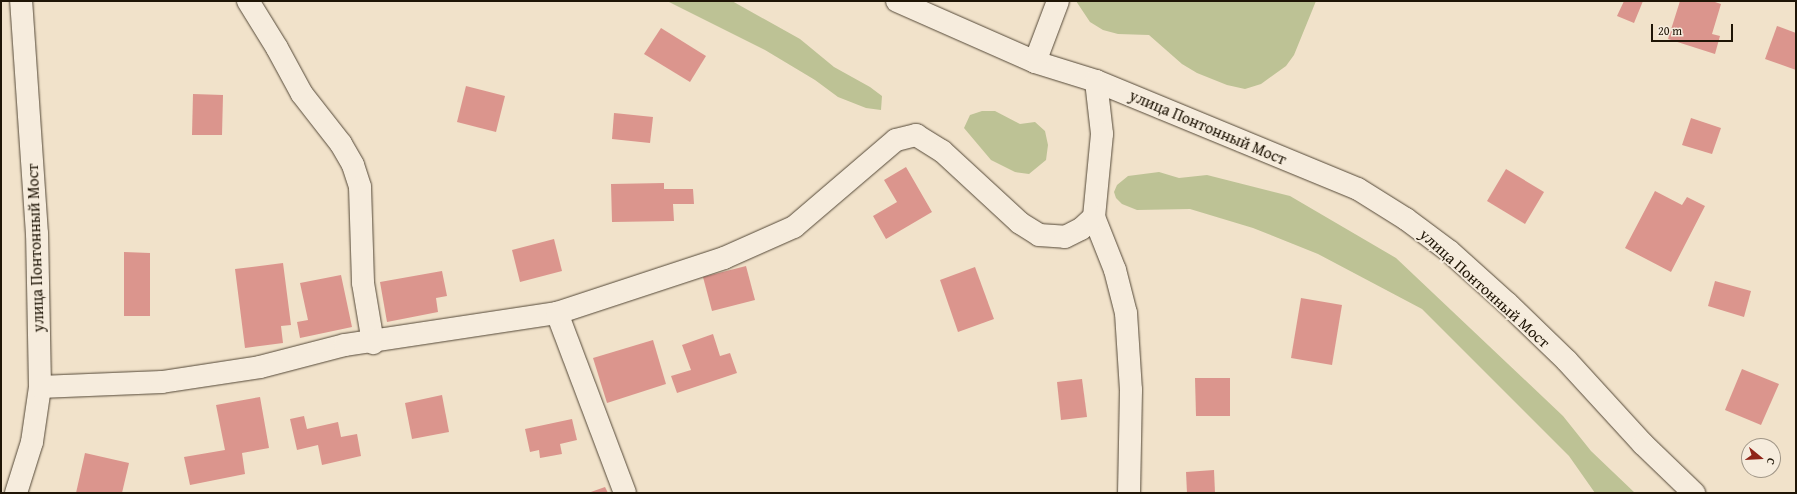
<!DOCTYPE html>
<meta charset="utf-8">
<style>
body{margin:0}
#map{position:relative;width:1797px;height:494px;overflow:hidden;background:#f1e2ca;font-family:"Gentium Book Plus",serif}
div>[style]{position:absolute}
.green>*{inset:0;background:#bdc295}
.building>*{inset:0;background:#db958d}
.roads{filter:drop-shadow(0 0 1px #544837) drop-shadow(0 0 1px #544837)}
.minor>*{height:22px;margin:-11px;padding:0 11px;transform-origin:11px;border-radius:11px;background:#f6ecdd}
span{translate:-50% -50%;white-space:nowrap;text-align:center;line-height:1.15;-webkit-text-stroke:4px #f6ecdd;paint-order:stroke}
.street-label{font-size:16px;color:#1f1506}
.frame{position:absolute;inset:0;border:2px solid #1f1506;pointer-events:none}
.north{position:absolute;left:1741px;top:438px;width:40px;height:40px;box-sizing:border-box;background:#f6ecdd;border:1px solid #a09687;border-radius:50%;rotate:108deg;font-size:11px;font-weight:700;line-height:16px;text-align:center;color:#1f1506}
.north::after{content:'';display:block;margin:auto;width:14px;height:18px;background:#8f2418;clip-path:polygon(50% 0,100% 100%,50% 72%,0 100%)}
.scale{position:absolute;left:1651px;top:24px;width:82px;height:18px;box-sizing:border-box;border:2px solid #1f1506;border-top:0;padding-left:5px;font-size:12px;line-height:14px;white-space:nowrap;color:#1f1506;-webkit-text-stroke:3px #f6ecdd;paint-order:stroke}
</style>
<div id="map">
<div class="green">
<div style="clip-path:polygon(667px 1px,732px 1px,800px 39px,834px 67px,870px 87px,882px 96px,881px 110px,866px 108px,838px 97px,815px 80px,765px 50px)"></div>
<div style="clip-path:polygon(1076px 1px,1316px 1px,1294px 55px,1286px 66px,1261px 84px,1245px 89px,1227px 85px,1197px 73px,1182px 64px,1149px 35px,1118px 34px,1103px 30px,1090px 22px)"></div>
<div style="clip-path:polygon(982px 111px,995px 111px,1020px 124px,1035px 122px,1045px 131px,1048px 145px,1046px 160px,1029px 174px,1015px 172px,991px 160px,964px 128px,970px 115px)"></div>
<div style="clip-path:polygon(1159px 172px,1179px 178px,1207px 175px,1290px 196px,1396px 258px,1563px 416px,1591px 451px,1635px 493px,1595px 493px,1569px 456px,1422px 309px,1318px 254px,1253px 228px,1190px 209px,1137px 210px,1122px 204px,1116px 198px,1114px 192px,1117px 185px,1128px 176px)"></div>
</div>
<div class="building">
<div style="clip-path:polygon(1624px 1px,1643px 1px,1634px 23px,1617px 16px)"></div>
<div style="clip-path:polygon(1680px 1px,1712px 1px,1721px 4px,1712px 34px,1720px 36px,1715px 54px,1668px 39px)"></div>
<div style="clip-path:polygon(1777px 26px,1796px 33px,1796px 70px,1765px 59px)"></div>
<div style="clip-path:polygon(661px 28px,706px 56px,690px 82px,644px 54px)"></div>
<div style="clip-path:polygon(466px 86px,505px 96px,496px 132px,457px 122px)"></div>
<div style="clip-path:polygon(193px 94px,223px 95px,222px 135px,192px 135px)"></div>
<div style="clip-path:polygon(614px 113px,653px 117px,650px 143px,612px 139px)"></div>
<div style="clip-path:polygon(1691px 118px,1721px 128px,1712px 154px,1682px 145px)"></div>
<div style="clip-path:polygon(906px 167px,932px 212px,886px 239px,873px 216px,897px 202px,884px 180px)"></div>
<div style="clip-path:polygon(1506px 169px,1544px 192px,1525px 224px,1487px 201px)"></div>
<div style="clip-path:polygon(664px 183px,664px 189px,693px 189px,694px 204px,673px 204px,674px 221px,612px 222px,611px 184px)"></div>
<div style="clip-path:polygon(1655px 191px,1682px 205px,1687px 197px,1705px 206px,1671px 272px,1625px 248px)"></div>
<div style="clip-path:polygon(554px 239px,562px 271px,520px 282px,512px 250px)"></div>
<div style="clip-path:polygon(124px 252px,150px 253px,150px 316px,124px 316px)"></div>
<div style="clip-path:polygon(283px 263px,291px 325px,281px 326px,283px 343px,245px 348px,235px 269px)"></div>
<div style="clip-path:polygon(746px 266px,755px 300px,712px 311px,703px 277px)"></div>
<div style="clip-path:polygon(975px 267px,994px 319px,958px 332px,940px 280px)"></div>
<div style="clip-path:polygon(442px 271px,447px 296px,436px 298px,438px 312px,387px 322px,380px 282px)"></div>
<div style="clip-path:polygon(341px 275px,352px 327px,300px 338px,297px 322px,308px 320px,300px 283px)"></div>
<div style="clip-path:polygon(1715px 281px,1751px 291px,1744px 317px,1708px 306px)"></div>
<div style="clip-path:polygon(1301px 298px,1342px 305px,1332px 365px,1291px 358px)"></div>
<div style="clip-path:polygon(713px 334px,720px 356px,730px 353px,737px 373px,677px 393px,671px 376px,691px 370px,682px 345px)"></div>
<div style="clip-path:polygon(653px 340px,666px 384px,607px 403px,593px 358px)"></div>
<div style="clip-path:polygon(1742px 369px,1779px 384px,1761px 425px,1725px 410px)"></div>
<div style="clip-path:polygon(1195px 378px,1230px 378px,1230px 416px,1196px 416px)"></div>
<div style="clip-path:polygon(1082px 379px,1087px 417px,1061px 420px,1057px 382px)"></div>
<div style="clip-path:polygon(442px 395px,449px 432px,412px 439px,405px 403px)"></div>
<div style="clip-path:polygon(260px 397px,269px 448px,242px 453px,245px 474px,190px 485px,184px 457px,225px 450px,216px 405px)"></div>
<div style="clip-path:polygon(304px 416px,307px 429px,338px 422px,341px 437px,357px 434px,361px 456px,322px 465px,318px 445px,297px 450px,290px 419px)"></div>
<div style="clip-path:polygon(572px 419px,577px 440px,560px 444px,562px 454px,540px 458px,539px 450px,530px 452px,525px 429px)"></div>
<div style="clip-path:polygon(85px 453px,129px 463px,122px 493px,76px 493px)"></div>
<div style="clip-path:polygon(1214px 470px,1215px 493px,1187px 493px,1186px 472px)"></div>
<div style="clip-path:polygon(605px 487px,608px 493px,588px 493px)"></div>
</div>
<div class="roads">
<div class="minor">
<div style="left:248px;top:1px;width:55px;rotate:58.3deg"></div>
<div style="left:277px;top:48px;width:52px;rotate:61.5deg"></div>
<div style="left:302px;top:94px;width:63px;rotate:52deg"></div>
<div style="left:341px;top:144px;width:24px;rotate:60deg"></div>
<div style="left:353px;top:165px;width:23px;rotate:72deg"></div>
<div style="left:360px;top:187px;width:96px;rotate:88.2deg"></div>
<div style="left:363px;top:283px;width:61px;rotate:80.5deg"></div>
<div style="left:897px;top:1px;width:151px;rotate:23.8deg"></div>
<div style="left:1035px;top:62px;width:64px;rotate:17.3deg"></div>
<div style="left:1096px;top:81px;width:283px;rotate:22.4deg"></div>
<div style="left:1358px;top:189px;width:57px;rotate:32deg"></div>
<div style="left:1406px;top:219px;width:54px;rotate:36.7deg"></div>
<div style="left:1449px;top:251px;width:78px;rotate:41.9deg"></div>
<div style="left:1507px;top:303px;width:83px;rotate:44deg"></div>
<div style="left:1567px;top:361px;width:113px;rotate:47.5deg"></div>
<div style="left:1643px;top:444px;width:71px;rotate:43.9deg"></div>
<div style="left:1035px;top:62px;width:65px;rotate:-69.3deg"></div>
<div style="left:1096px;top:81px;width:53px;rotate:83.5deg"></div>
<div style="left:1102px;top:134px;width:83px;rotate:95.5deg"></div>
<div style="left:1094px;top:217px;width:57px;rotate:68.4deg"></div>
<div style="left:1115px;top:270px;width:44px;rotate:75.7deg"></div>
<div style="left:1126px;top:313px;width:77px;rotate:86.3deg"></div>
<div style="left:1131px;top:390px;width:103px;rotate:91.1deg"></div>
<div style="left:557px;top:313px;width:192px;rotate:69.3deg"></div>
<div style="left:40px;top:387px;width:122px;rotate:-2.3deg"></div>
<div style="left:162px;top:382px;width:99px;rotate:-8.7deg"></div>
<div style="left:260px;top:367px;width:88px;rotate:-14.5deg"></div>
<div style="left:345px;top:345px;width:214px;rotate:-8.6deg"></div>
<div style="left:557px;top:313px;width:176px;rotate:-18.2deg"></div>
<div style="left:724px;top:258px;width:77px;rotate:-23.9deg"></div>
<div style="left:794px;top:227px;width:134px;rotate:-40.5deg"></div>
<div style="left:896px;top:140px;width:21px;rotate:-14deg"></div>
<div style="left:916px;top:135px;width:31px;rotate:32deg"></div>
<div style="left:942px;top:151px;width:106px;rotate:42.7deg"></div>
<div style="left:1020px;top:223px;width:22px;rotate:32deg"></div>
<div style="left:1039px;top:235px;width:26px;rotate:4deg"></div>
<div style="left:1065px;top:237px;width:18px;rotate:-27deg"></div>
<div style="left:1081px;top:229px;width:18px;rotate:-43deg"></div>
<div style="left:16px;top:493px;width:53px;rotate:-72.6deg"></div>
<div style="left:32px;top:442px;width:56px;rotate:-81.7deg"></div>
<div style="left:40px;top:387px;width:153px;rotate:-91.1deg"></div>
<div style="left:37px;top:234px;width:234px;rotate:-93.9deg"></div>
</div>
</div>
<div class="street-label">
<span style="left:1208px;top:127px;rotate:23deg">улица Понтонный Мост</span>
<span style="left:35px;top:248px;rotate:-92deg">улица Понтонный Мост</span>
<span style="left:1485px;top:288px;rotate:42deg">улица Понтонный Мост</span>
</div>
<div class="frame"></div>
<div class="north">С</div>
<div class="scale">20 m</div>
</div>
